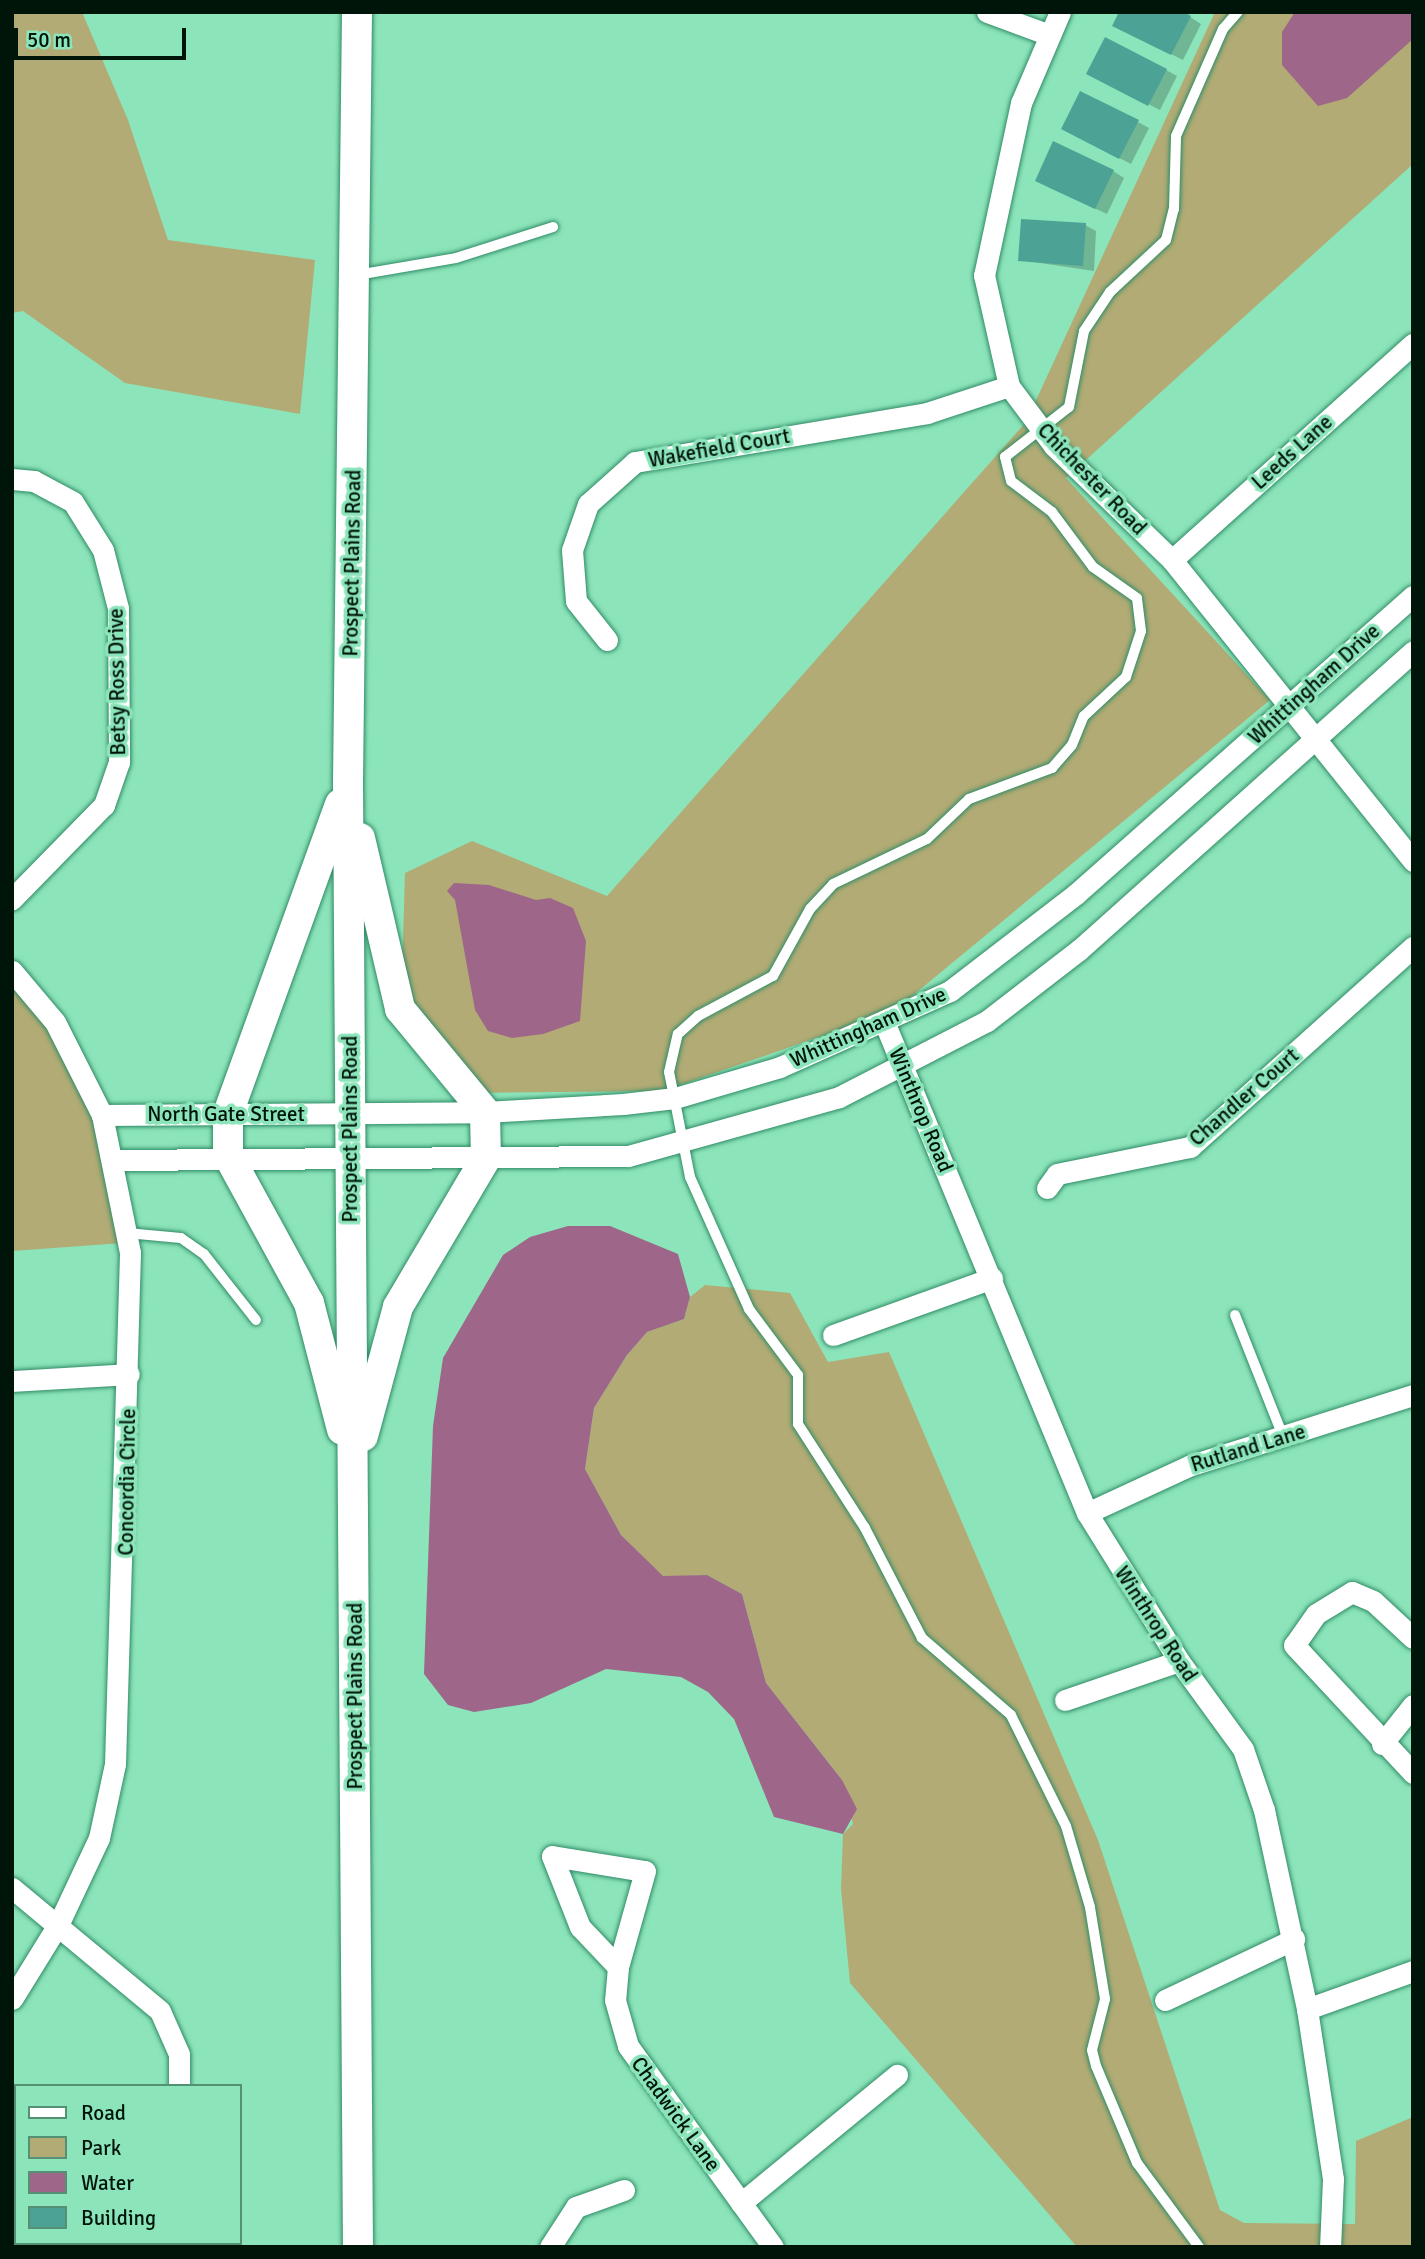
<!DOCTYPE html>
<style>
body{margin:0}
#map{position:relative;width:1425px;height:2259px;overflow:hidden;background:#8ce4ba;font-family:Signika,sans-serif}
div>[style]{position:absolute}
.green>*{inset:0;background:#b2ab75}
.water>*{inset:0;background:#9e6689}
.shadow>*{inset:0;background:#0003}
.building>*{inset:0;background:#4ca295}
.roads{filter:drop-shadow(0 0 2px #308c66) drop-shadow(0 0 2px #308c66)}
.lane>*{height:10px;margin:-5px;padding:0 5px;transform-origin:5px;border-radius:5px;background:#fff}
.street>*{height:21px;margin:-10.5px;padding:0 10.5px;transform-origin:10.5px;border-radius:10.5px;background:#fff}
.secondary>*{height:30px;margin:-15px;padding:0 15px;transform-origin:15px;border-radius:15px;background:#fff}
span{translate:-50% -50%;white-space:nowrap;text-align:center;line-height:1.15;-webkit-text-stroke:7px #8ce4ba;paint-order:stroke}
.street-label{font-size:21px;color:#00150a}
.frame{position:absolute;inset:0;border:14px solid #00150a;pointer-events:none}
.legend{position:absolute;left:14px;top:2084px;width:228px;height:161px;box-sizing:border-box;background:#8ce4ba;border:2px solid #549174;margin:0;padding:9px 12px;list-style:none;font-size:21px;color:#00150a}
.legend li{display:flex;align-items:center;gap:14px;height:35px}
.legend b{width:35px;border:2px solid #549174}
.scale{position:absolute;left:14px;top:28px;width:172px;height:32px;box-sizing:border-box;border:4px solid #00150a;border-top:0;padding-left:9px;font-size:21px;line-height:24px;white-space:nowrap;color:#00150a;-webkit-text-stroke:5px #8ce4ba;paint-order:stroke}
</style>
<div id="map">
<div class="green">
<div style="clip-path:polygon(12px 12px,82px 12px,128px 120px,168px 240px,315px 260px,300px 414px,125px 383px,23px 311px,12px 313px)"></div>
<div style="clip-path:polygon(1215px 12px,1413px 12px,1413px 164px,1066px 478px,1270px 700px,894px 1011px,663px 1091px,468px 1093px,401px 1008px,405px 873px,472px 841px,607px 896px,1026px 422px)"></div>
<div style="clip-path:polygon(12px 978px,82px 1078px,114px 1160px,123px 1243px,12px 1251px)"></div>
<div style="clip-path:polygon(705px 1285px,790px 1293px,828px 1362px,889px 1352px,1098px 1840px,1220px 2210px,1244px 2223px,1355px 2224px,1356px 2141px,1413px 2117px,1413px 2247px,1077px 2247px,850px 1983px,841px 1889px,843px 1834px,853px 1824px,842px 1780px,766px 1683px,742px 1594px,707px 1575px,663px 1577px,621px 1535px,585px 1469px,594px 1408px,627px 1355px,647px 1332px,684px 1319px,690px 1297px)"></div>
</div>
<div class="water">
<div style="clip-path:polygon(1295px 12px,1413px 12px,1413px 39px,1347px 98px,1318px 106px,1282px 65px,1282px 32px)"></div>
<div style="clip-path:polygon(454px 883px,489px 885px,536px 900px,550px 898px,573px 908px,586px 941px,580px 1021px,543px 1034px,512px 1038px,488px 1031px,475px 1010px,455px 900px,447px 891px)"></div>
<div style="clip-path:polygon(568px 1226px,610px 1226px,678px 1254px,690px 1297px,684px 1319px,647px 1332px,627px 1355px,594px 1408px,585px 1469px,621px 1535px,663px 1576px,707px 1575px,742px 1594px,766px 1683px,842px 1780px,857px 1809px,843px 1834px,774px 1817px,734px 1719px,708px 1692px,681px 1677px,606px 1669px,531px 1703px,474px 1712px,448px 1705px,424px 1674px,433px 1426px,443px 1358px,503px 1255px,530px 1237px)"></div>
</div>
<div class="shadow">
<div style="clip-path:polygon(1190px 17px,1201px 24px,1183px 60px,1126px 32px)"></div>
<div style="clip-path:polygon(1166px 70px,1177px 76px,1160px 110px,1099px 79px)"></div>
<div style="clip-path:polygon(1138px 122px,1149px 128px,1131px 164px,1074px 135px)"></div>
<div style="clip-path:polygon(1113px 171px,1124px 178px,1107px 214px,1048px 187px)"></div>
<div style="clip-path:polygon(1085px 225px,1096px 231px,1094px 271px,1020px 260px)"></div>
</div>
<div class="building">
<div style="clip-path:polygon(1119px 12px,1184px 12px,1191px 16px,1171px 55px,1112px 26px)"></div>
<div style="clip-path:polygon(1105px 37px,1167px 69px,1148px 106px,1086px 74px)"></div>
<div style="clip-path:polygon(1080px 91px,1139px 120px,1119px 159px,1061px 129px)"></div>
<div style="clip-path:polygon(1053px 141px,1114px 170px,1095px 209px,1035px 181px)"></div>
<div style="clip-path:polygon(1021px 219px,1086px 223px,1083px 266px,1018px 261px)"></div>
</div>
<div class="roads">
<div class="lane">
<div style="left:357px;top:275px;width:100px;rotate:-9.7deg"></div>
<div style="left:456px;top:258px;width:102px;rotate:-17.7deg"></div>
<div style="left:127px;top:1233px;width:54px;rotate:5.3deg"></div>
<div style="left:181px;top:1238px;width:28px;rotate:35deg"></div>
<div style="left:204px;top:1254px;width:84px;rotate:51.8deg"></div>
<div style="left:1235px;top:1315px;width:128px;rotate:68.4deg"></div>
<div style="left:1199px;top:2247px;width:104px;rotate:-126.4deg"></div>
<div style="left:1137px;top:2163px;width:105px;rotate:-112.9deg"></div>
<div style="left:1096px;top:2066px;width:16px;rotate:-104deg"></div>
<div style="left:1092px;top:2050px;width:53px;rotate:-75.7deg"></div>
<div style="left:1105px;top:1999px;width:93px;rotate:-99.3deg"></div>
<div style="left:1090px;top:1907px;width:84px;rotate:-106.5deg"></div>
<div style="left:1066px;top:1826px;width:124px;rotate:-116.4deg"></div>
<div style="left:1011px;top:1715px;width:118px;rotate:-139.1deg"></div>
<div style="left:922px;top:1638px;width:124px;rotate:-117.4deg"></div>
<div style="left:865px;top:1528px;width:124px;rotate:-122.8deg"></div>
<div style="left:798px;top:1424px;width:49px;rotate:-90deg"></div>
<div style="left:798px;top:1375px;width:82px;rotate:-126.6deg"></div>
<div style="left:749px;top:1309px;width:145px;rotate:-114.1deg"></div>
<div style="left:690px;top:1177px;width:107px;rotate:-101.3deg"></div>
<div style="left:669px;top:1072px;width:39px;rotate:-77deg"></div>
<div style="left:678px;top:1034px;width:27px;rotate:-42deg"></div>
<div style="left:698px;top:1016px;width:85px;rotate:-28.1deg"></div>
<div style="left:773px;top:976px;width:77px;rotate:-61.1deg"></div>
<div style="left:810px;top:909px;width:34px;rotate:-47deg"></div>
<div style="left:833px;top:884px;width:104px;rotate:-25.6deg"></div>
<div style="left:927px;top:839px;width:58px;rotate:-43.6deg"></div>
<div style="left:969px;top:799px;width:89px;rotate:-20.5deg"></div>
<div style="left:1052px;top:768px;width:30px;rotate:-49deg"></div>
<div style="left:1072px;top:745px;width:31px;rotate:-68deg"></div>
<div style="left:1084px;top:716px;width:57px;rotate:-42.9deg"></div>
<div style="left:1126px;top:677px;width:48px;rotate:-71.9deg"></div>
<div style="left:1141px;top:631px;width:33px;rotate:-97deg"></div>
<div style="left:1137px;top:598px;width:54px;rotate:-144.8deg"></div>
<div style="left:1093px;top:567px;width:69px;rotate:-126.7deg"></div>
<div style="left:1052px;top:512px;width:51px;rotate:-142.9deg"></div>
<div style="left:1011px;top:481px;width:25px;rotate:-104deg"></div>
<div style="left:1005px;top:457px;width:81px;rotate:-38deg"></div>
<div style="left:1069px;top:407px;width:77px;rotate:-78.8deg"></div>
<div style="left:1084px;top:331px;width:47px;rotate:-56.3deg"></div>
<div style="left:1110px;top:292px;width:76px;rotate:-42.9deg"></div>
<div style="left:1166px;top:240px;width:32px;rotate:-76deg"></div>
<div style="left:1174px;top:209px;width:73px;rotate:-88.4deg"></div>
<div style="left:1176px;top:136px;width:117px;rotate:-66.3deg"></div>
<div style="left:1223px;top:29px;width:23px;rotate:-49deg"></div>
</div>
<div class="street">
<div style="left:987px;top:12px;width:67px;rotate:20.1deg"></div>
<div style="left:1060px;top:12px;width:99px;rotate:113.2deg"></div>
<div style="left:1021px;top:103px;width:176px;rotate:102.1deg"></div>
<div style="left:984px;top:275px;width:114px;rotate:77.3deg"></div>
<div style="left:1009px;top:386px;width:75px;rotate:53.1deg"></div>
<div style="left:1054px;top:446px;width:164px;rotate:44deg"></div>
<div style="left:1172px;top:560px;width:386px;rotate:51.3deg"></div>
<div style="left:12px;top:479px;width:22px;rotate:5deg"></div>
<div style="left:34px;top:481px;width:44px;rotate:28.3deg"></div>
<div style="left:73px;top:502px;width:57px;rotate:58deg"></div>
<div style="left:103px;top:550px;width:60px;rotate:75.5deg"></div>
<div style="left:118px;top:608px;width:154px;rotate:89.6deg"></div>
<div style="left:119px;top:762px;width:46px;rotate:109.2deg"></div>
<div style="left:104px;top:805px;width:132px;rotate:134.4deg"></div>
<div style="left:1172px;top:560px;width:324px;rotate:-41.9deg"></div>
<div style="left:607px;top:640px;width:50px;rotate:-128.5deg"></div>
<div style="left:576px;top:601px;width:51px;rotate:-94.5deg"></div>
<div style="left:572px;top:550px;width:49px;rotate:-70.8deg"></div>
<div style="left:588px;top:504px;width:63px;rotate:-41.8deg"></div>
<div style="left:635px;top:462px;width:296px;rotate:-9.5deg"></div>
<div style="left:927px;top:413px;width:86px;rotate:-18.2deg"></div>
<div style="left:12px;top:971px;width:67px;rotate:49.9deg"></div>
<div style="left:55px;top:1022px;width:104px;rotate:63.2deg"></div>
<div style="left:102px;top:1115px;width:141px;rotate:78.5deg"></div>
<div style="left:130px;top:1253px;width:511px;rotate:91.68deg"></div>
<div style="left:115px;top:1764px;width:76px;rotate:102.2deg"></div>
<div style="left:99px;top:1838px;width:94px;rotate:115.2deg"></div>
<div style="left:59px;top:1923px;width:89px;rotate:121.7deg"></div>
<div style="left:885px;top:1024px;width:529px;rotate:67.56deg"></div>
<div style="left:1087px;top:1513px;width:174px;rotate:58.1deg"></div>
<div style="left:1179px;top:1661px;width:109px;rotate:54deg"></div>
<div style="left:1243px;top:1749px;width:65px;rotate:71deg"></div>
<div style="left:1264px;top:1810px;width:204px;rotate:77.8deg"></div>
<div style="left:1307px;top:2009px;width:172px;rotate:81.3deg"></div>
<div style="left:1333px;top:2179px;width:68px;rotate:92.5deg"></div>
<div style="left:102px;top:1115px;width:383px;rotate:-0.4deg"></div>
<div style="left:485px;top:1112px;width:138px;rotate:-3.3deg"></div>
<div style="left:623px;top:1104px;width:52px;rotate:-6.6deg"></div>
<div style="left:675px;top:1098px;width:109px;rotate:-16.4deg"></div>
<div style="left:780px;top:1067px;width:186px;rotate:-24.1deg"></div>
<div style="left:950px;top:991px;width:159px;rotate:-37.6deg"></div>
<div style="left:1076px;top:894px;width:450px;rotate:-41.5deg"></div>
<div style="left:114px;top:1160px;width:514px;rotate:-0.45deg"></div>
<div style="left:628px;top:1156px;width:219px;rotate:-15.6deg"></div>
<div style="left:839px;top:1097px;width:166px;rotate:-27.2deg"></div>
<div style="left:987px;top:1021px;width:116px;rotate:-37.7deg"></div>
<div style="left:1079px;top:950px;width:448px;rotate:-41.8deg"></div>
<div style="left:1047px;top:1188px;width:17px;rotate:-54deg"></div>
<div style="left:1057px;top:1174px;width:136px;rotate:-11.5deg"></div>
<div style="left:1190px;top:1147px;width:300px;rotate:-41.9deg"></div>
<div style="left:833px;top:1335px;width:169px;rotate:-19.7deg"></div>
<div style="left:12px;top:1381px;width:117px;rotate:-3.4deg"></div>
<div style="left:1087px;top:1513px;width:115px;rotate:-24.8deg"></div>
<div style="left:1191px;top:1465px;width:233px;rotate:-17.5deg"></div>
<div style="left:1413px;top:1638px;width:54px;rotate:-137.2deg"></div>
<div style="left:1373px;top:1601px;width:23px;rotate:-157deg"></div>
<div style="left:1352px;top:1592px;width:42px;rotate:148.6deg"></div>
<div style="left:1316px;top:1614px;width:38px;rotate:125deg"></div>
<div style="left:1294px;top:1645px;width:175px;rotate:47.1deg"></div>
<div style="left:1065px;top:1700px;width:120px;rotate:-18.9deg"></div>
<div style="left:1382px;top:1744px;width:50px;rotate:-51.5deg"></div>
<div style="left:552px;top:1856px;width:94px;rotate:9.2deg"></div>
<div style="left:645px;top:1871px;width:100px;rotate:105.7deg"></div>
<div style="left:618px;top:1967px;width:55px;rotate:-133.5deg"></div>
<div style="left:580px;top:1927px;width:76px;rotate:-111.5deg"></div>
<div style="left:12px;top:1888px;width:192px;rotate:39.7deg"></div>
<div style="left:160px;top:2011px;width:47px;rotate:66.2deg"></div>
<div style="left:179px;top:2054px;width:32px;rotate:90deg"></div>
<div style="left:618px;top:1967px;width:33px;rotate:95deg"></div>
<div style="left:615px;top:2000px;width:48px;rotate:74.2deg"></div>
<div style="left:628px;top:2046px;width:248px;rotate:54.2deg"></div>
<div style="left:1165px;top:2000px;width:143px;rotate:-25.3deg"></div>
<div style="left:1307px;top:2009px;width:113px;rotate:-19.7deg"></div>
<div style="left:12px;top:2187px;width:6px;rotate:51deg"></div>
<div style="left:741px;top:2203px;width:202px;rotate:-39.4deg"></div>
<div style="left:53px;top:2243px;width:5px;rotate:53deg"></div>
<div style="left:93px;top:2247px;width:7px;rotate:-34deg"></div>
<div style="left:550px;top:2247px;width:48px;rotate:-57deg"></div>
<div style="left:576px;top:2207px;width:51px;rotate:-19.5deg"></div>
</div>
<div class="secondary">
<div style="left:357px;top:12px;width:772px;rotate:90.67deg"></div>
<div style="left:348px;top:784px;width:1463px;rotate:89.61deg"></div>
<div style="left:340px;top:804px;width:329px;rotate:109.9deg"></div>
<div style="left:228px;top:1113px;width:42px;rotate:90deg"></div>
<div style="left:228px;top:1155px;width:169px;rotate:61.3deg"></div>
<div style="left:309px;top:1303px;width:131px;rotate:75.4deg"></div>
<div style="left:360px;top:838px;width:176px;rotate:76.8deg"></div>
<div style="left:400px;top:1009px;width:134px;rotate:50.5deg"></div>
<div style="left:485px;top:1112px;width:46px;rotate:88.8deg"></div>
<div style="left:486px;top:1158px;width:173px;rotate:120.6deg"></div>
<div style="left:398px;top:1307px;width:134px;rotate:105.2deg"></div>
</div>
</div>
<div class="street-label">
<span style="left:719px;top:448px;rotate:-10deg">Wakefield Court</span>
<span style="left:1292px;top:452px;rotate:-42deg">Leeds Lane</span>
<span style="left:1092px;top:479px;rotate:46deg">Chichester Road</span>
<span style="left:352px;top:563px;rotate:-89deg">Prospect Plains Road</span>
<span style="left:117px;top:682px;rotate:-91deg">Betsy Ross Drive</span>
<span style="left:1314px;top:684px;rotate:-42deg">Whittingham Drive</span>
<span style="left:868px;top:1027px;rotate:-24deg">Whittingham Drive</span>
<span style="left:1244px;top:1097px;rotate:-41deg">Chandler Court</span>
<span style="left:921px;top:1110px;rotate:67deg">Winthrop Road</span>
<span style="left:226px;top:1114px">North Gate Street</span>
<span style="left:350px;top:1129px;rotate:-90deg">Prospect Plains Road</span>
<span style="left:1248px;top:1448px;rotate:-17deg">Rutland Lane</span>
<span style="left:127px;top:1482px;rotate:-89deg">Concordia Circle</span>
<span style="left:1156px;top:1624px;rotate:57deg">Winthrop Road</span>
<span style="left:355px;top:1696px;rotate:-90deg">Prospect Plains Road</span>
<span style="left:676px;top:2114px;rotate:54deg">Chadwick Lane</span>
</div>
<div class="frame"></div>
<ul class="legend">
<li><b style="height:9px;background:#fff"></b>Road</li>
<li><b style="height:19px;background:#b2ab75"></b>Park</li>
<li><b style="height:19px;background:#9e6689"></b>Water</li>
<li><b style="height:19px;background:#4ca295"></b>Building</li>
</ul>
<div class="scale">50 m</div>
</div>
